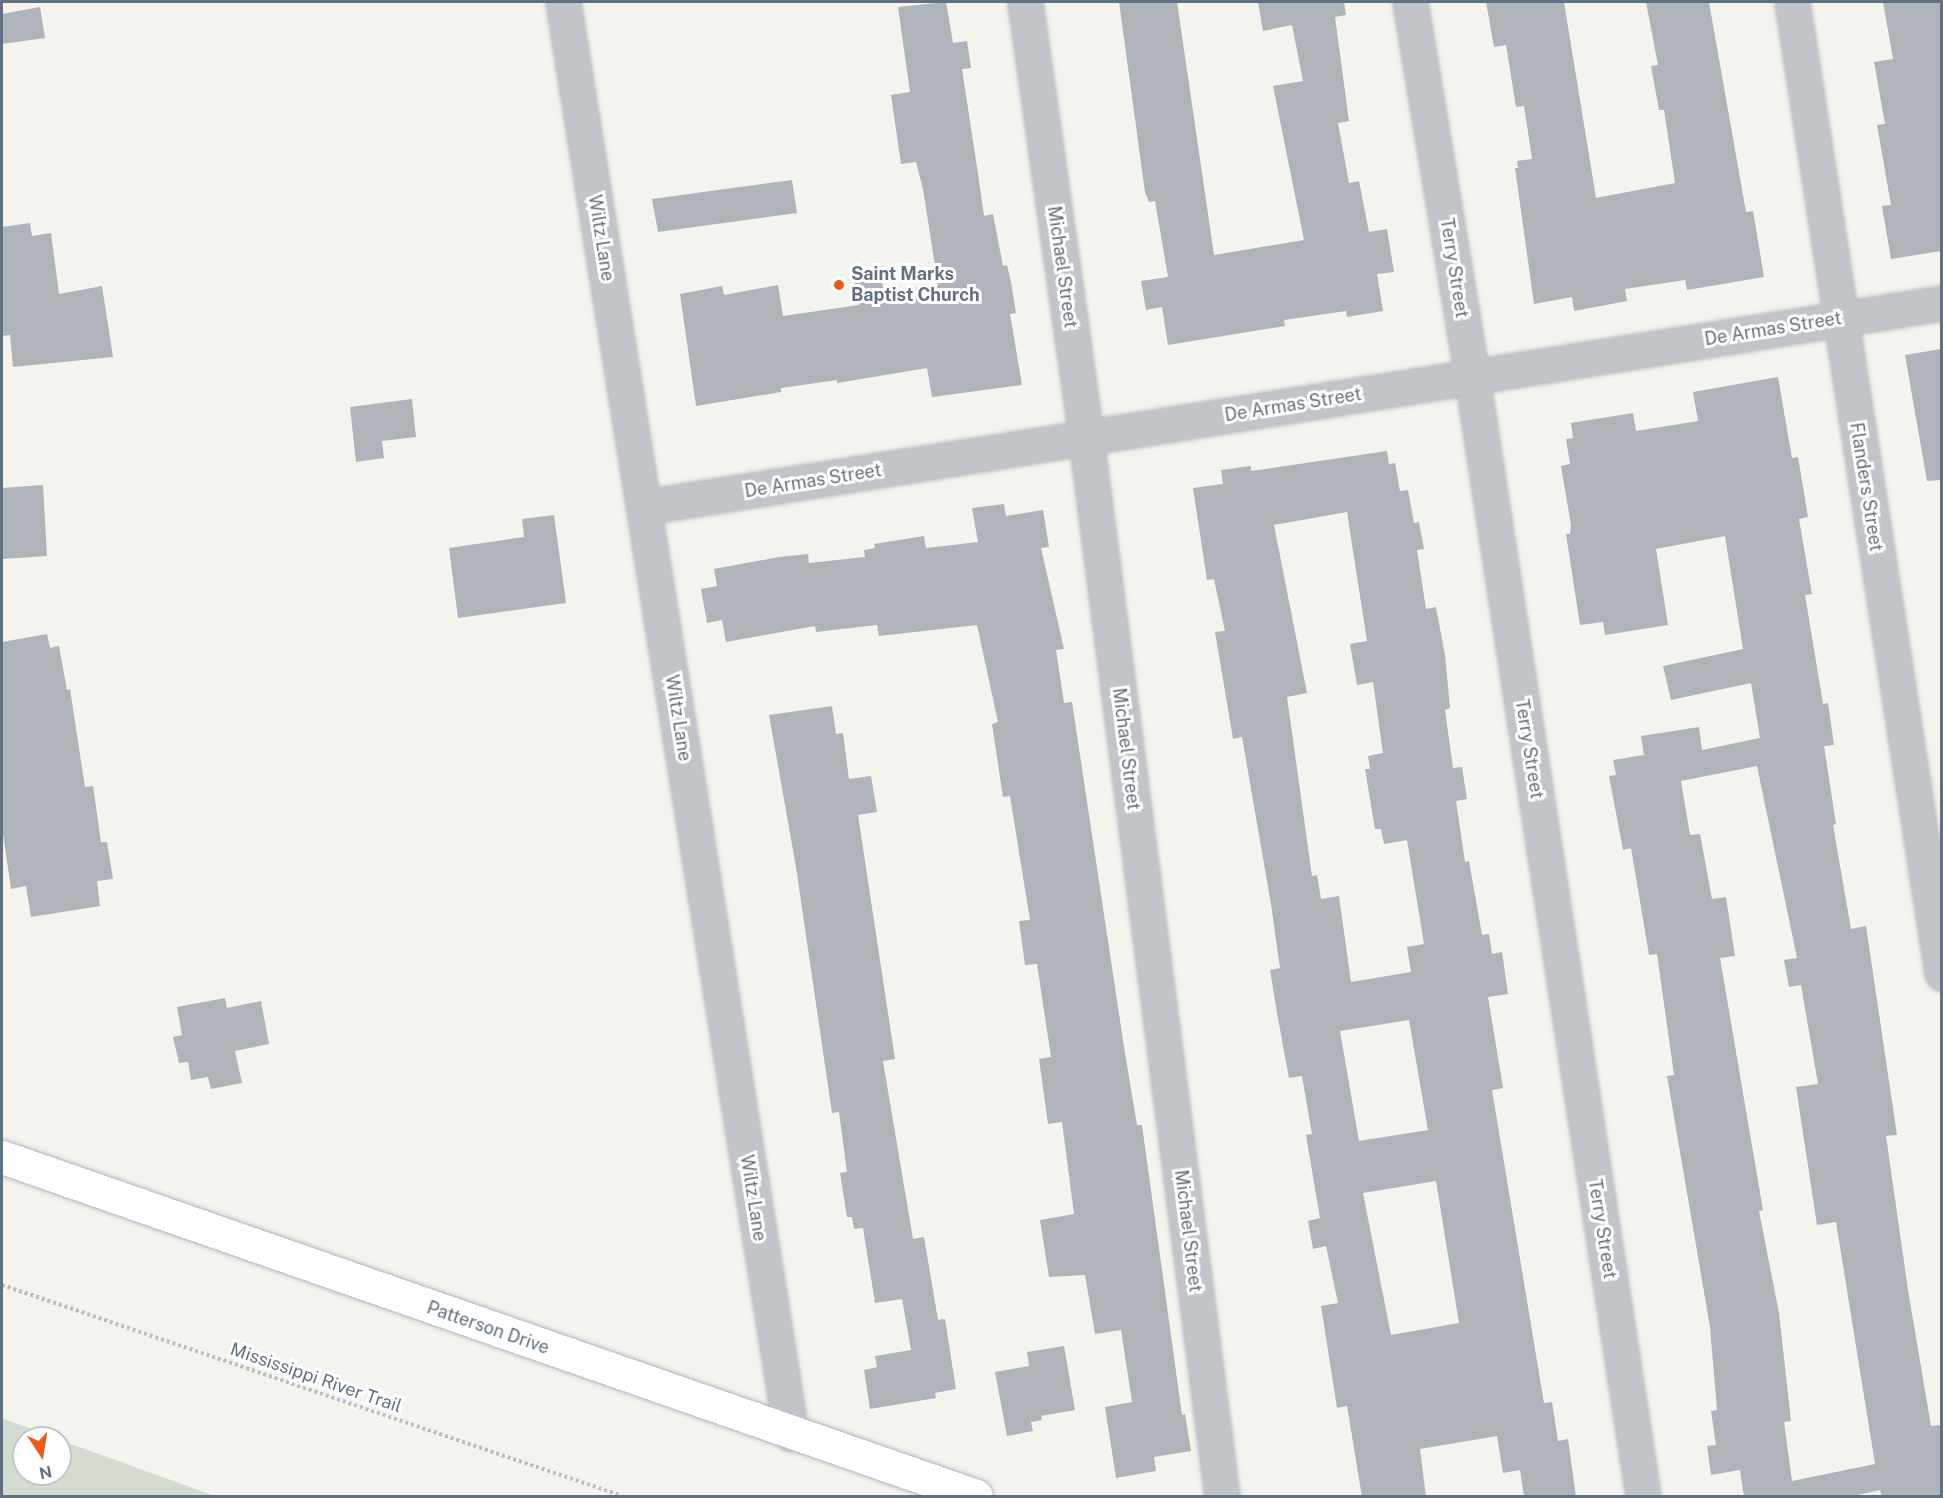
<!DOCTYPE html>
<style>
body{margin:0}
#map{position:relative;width:1943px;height:1498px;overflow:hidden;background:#f4f4ef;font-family:"Public Sans",sans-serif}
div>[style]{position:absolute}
.green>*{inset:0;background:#d4dbd0}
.building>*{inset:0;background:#aeb4ba}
.path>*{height:4px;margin-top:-2px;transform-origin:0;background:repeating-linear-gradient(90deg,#bdbec0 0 3px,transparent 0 6px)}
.roads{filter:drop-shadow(0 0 2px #b3b8bd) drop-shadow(0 0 2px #b3b8bd)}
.street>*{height:33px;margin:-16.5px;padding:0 16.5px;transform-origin:16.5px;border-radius:16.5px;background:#c1c4c8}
.secondary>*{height:33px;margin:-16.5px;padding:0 16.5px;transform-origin:16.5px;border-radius:16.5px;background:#fff}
.dots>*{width:16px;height:16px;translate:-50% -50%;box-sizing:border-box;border:3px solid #fff;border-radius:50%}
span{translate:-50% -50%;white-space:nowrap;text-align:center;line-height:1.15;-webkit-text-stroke:6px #fff;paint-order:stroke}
.street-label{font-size:18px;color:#617182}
.poi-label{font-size:18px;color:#617182;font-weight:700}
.left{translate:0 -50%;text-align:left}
.frame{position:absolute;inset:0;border:3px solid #617182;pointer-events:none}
.north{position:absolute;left:12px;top:1426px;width:60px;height:60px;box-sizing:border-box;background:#fff;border:2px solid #c0c6cd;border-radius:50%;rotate:168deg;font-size:16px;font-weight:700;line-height:24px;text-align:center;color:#617182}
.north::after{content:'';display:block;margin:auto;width:21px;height:27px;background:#ea5a1a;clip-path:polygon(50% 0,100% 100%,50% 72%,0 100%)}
</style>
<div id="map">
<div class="green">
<div style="clip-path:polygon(2px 1418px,55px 1438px,24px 1438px,24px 1474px,60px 1474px,60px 1440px,215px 1496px,2px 1496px)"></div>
</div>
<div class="building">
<div style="clip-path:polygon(946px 2px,953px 43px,967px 41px,971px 68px,962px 69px,978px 174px,984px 216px,993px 214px,1003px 266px,1007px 265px,1011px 282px,1016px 313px,1010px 314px,1022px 385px,932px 397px,927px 368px,837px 383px,837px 380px,781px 388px,781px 392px,696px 406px,680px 294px,722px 286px,724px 295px,778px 285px,783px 316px,859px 305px,853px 273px,879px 268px,884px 292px,938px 285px,923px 189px,916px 162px,901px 164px,891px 95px,910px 92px,898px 7px)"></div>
<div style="clip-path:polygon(1119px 2px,1177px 2px,1214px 255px,1304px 240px,1273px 86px,1303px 81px,1292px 25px,1263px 31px,1258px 2px,1344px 2px,1346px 15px,1335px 17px,1349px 121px,1338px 123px,1349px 183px,1359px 181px,1369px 232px,1387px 229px,1394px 272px,1377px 274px,1383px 311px,1347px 317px,1346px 311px,1284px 320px,1285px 326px,1168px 345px,1162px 307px,1146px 310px,1141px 281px,1168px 277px,1155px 201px,1149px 202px,1145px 192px)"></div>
<div style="clip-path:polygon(1486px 2px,1564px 2px,1596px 198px,1675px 183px,1664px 110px,1659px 110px,1651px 66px,1658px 65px,1646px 2px,1709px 2px,1746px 212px,1753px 211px,1764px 277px,1687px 290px,1685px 280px,1625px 289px,1627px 301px,1574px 311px,1572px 297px,1534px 304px,1515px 168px,1518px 168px,1517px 161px,1532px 159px,1524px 106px,1516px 107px,1506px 45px,1494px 47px)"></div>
<div style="clip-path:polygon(1883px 2px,1941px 2px,1941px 251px,1891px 259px,1882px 206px,1891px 205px,1877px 125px,1885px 124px,1874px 62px,1893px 59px)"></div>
<div style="clip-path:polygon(40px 7px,45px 38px,2px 44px,2px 14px)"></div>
<div style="clip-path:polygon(792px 180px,797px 213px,658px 232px,652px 199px)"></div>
<div style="clip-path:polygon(30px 223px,32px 236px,51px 233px,59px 294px,102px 286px,113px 357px,13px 367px,10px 335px,2px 336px,2px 227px)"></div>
<div style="clip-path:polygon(1941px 349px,1941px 480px,1927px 481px,1905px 355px)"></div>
<div style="clip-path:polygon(evenodd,1778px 377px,1792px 458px,1798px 457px,1808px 517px,1799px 519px,1812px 594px,1805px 595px,1823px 704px,1828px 703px,1834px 745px,1824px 746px,1836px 824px,1833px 825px,1851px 929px,1866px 926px,1897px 1135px,1886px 1136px,1908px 1290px,1931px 1426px,1941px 1425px,1941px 1497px,1882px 1497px,1880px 1490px,1849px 1497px,1744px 1497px,1740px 1470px,1711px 1475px,1707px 1446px,1716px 1445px,1711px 1411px,1717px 1410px,1710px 1327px,1667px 1076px,1674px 1075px,1657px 954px,1649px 955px,1631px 848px,1623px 850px,1609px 776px,1616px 775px,1613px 760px,1644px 755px,1641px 736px,1699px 727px,1702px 750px,1760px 738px,1751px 683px,1671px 700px,1663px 666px,1743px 649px,1725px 536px,1656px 549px,1668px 625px,1605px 635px,1603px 622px,1580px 625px,1566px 534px,1570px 534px,1571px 525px,1561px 466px,1570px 464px,1566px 439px,1573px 438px,1571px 423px,1633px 413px,1636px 431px,1698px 421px,1693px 392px,1778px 377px,1757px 766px,1797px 958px,1784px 960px,1789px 987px,1801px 985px,1818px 1084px,1796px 1087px,1817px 1225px,1836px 1222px,1875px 1464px,1792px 1481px,1784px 1422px,1791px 1421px,1779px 1313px,1759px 1211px,1763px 1210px,1720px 958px,1735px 956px,1726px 897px,1712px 899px,1700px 834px,1690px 835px,1681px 781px,1757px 766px)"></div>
<div style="clip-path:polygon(412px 399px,416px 437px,382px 441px,384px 458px,356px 462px,350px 407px)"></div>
<div style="clip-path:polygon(evenodd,1387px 451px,1389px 464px,1395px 463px,1400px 491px,1408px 490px,1414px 523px,1419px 522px,1424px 549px,1417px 550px,1426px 609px,1436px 607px,1445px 655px,1450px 708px,1445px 710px,1453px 768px,1462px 767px,1467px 799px,1456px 801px,1465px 862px,1469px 861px,1482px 935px,1489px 934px,1492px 954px,1502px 952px,1508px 994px,1488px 997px,1503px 1088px,1492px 1090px,1544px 1403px,1552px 1402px,1558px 1441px,1568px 1439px,1576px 1497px,1524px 1497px,1520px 1470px,1503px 1473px,1497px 1436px,1420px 1449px,1426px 1497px,1362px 1497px,1347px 1406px,1337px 1408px,1321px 1306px,1338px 1303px,1326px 1246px,1313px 1249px,1308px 1221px,1320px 1218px,1306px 1135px,1312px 1134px,1302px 1076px,1289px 1078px,1277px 1013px,1270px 970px,1280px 968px,1271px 904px,1242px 737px,1233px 739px,1215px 632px,1225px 631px,1214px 579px,1207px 580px,1193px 488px,1223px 484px,1221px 470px,1251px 466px,1251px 471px,1387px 451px,1347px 512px,1367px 641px,1350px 644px,1357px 685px,1373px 682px,1383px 753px,1368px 756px,1370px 769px,1365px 769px,1375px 829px,1381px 829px,1384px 844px,1407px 840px,1424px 944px,1407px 947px,1411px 972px,1351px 982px,1339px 896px,1321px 899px,1317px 875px,1312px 876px,1287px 697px,1307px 693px,1274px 525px,1347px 512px,1387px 451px,1409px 1020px,1428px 1130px,1359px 1141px,1340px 1031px,1409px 1020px,1387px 451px,1436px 1181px,1459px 1323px,1391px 1335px,1363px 1193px,1436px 1181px)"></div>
<div style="clip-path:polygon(43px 485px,47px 556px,2px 559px,2px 488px)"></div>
<div style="clip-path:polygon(1004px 504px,1006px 516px,1043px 510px,1049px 547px,1041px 548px,1064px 649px,1056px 650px,1064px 703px,1072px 702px,1124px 1047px,1137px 1125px,1142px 1125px,1182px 1415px,1185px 1414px,1191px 1451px,1154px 1457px,1156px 1471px,1116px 1478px,1105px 1407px,1132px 1402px,1121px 1330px,1095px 1334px,1085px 1275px,1049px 1277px,1040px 1220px,1074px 1214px,1062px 1122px,1048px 1124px,1039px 1059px,1051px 1057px,1037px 964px,1025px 965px,1019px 921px,1030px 920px,1010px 796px,1003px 797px,992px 724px,998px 722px,977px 625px,879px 636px,877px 625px,816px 632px,815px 626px,726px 642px,722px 620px,707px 623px,701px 589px,717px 586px,714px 569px,779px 557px,808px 554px,809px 563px,865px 557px,864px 550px,875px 548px,874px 544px,924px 536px,926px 548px,978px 542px,972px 508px)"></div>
<div style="clip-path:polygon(554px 515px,566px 603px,458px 618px,449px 548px,524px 537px,522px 519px)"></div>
<div style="clip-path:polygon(47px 634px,50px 648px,59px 646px,67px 690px,70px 689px,85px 787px,93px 786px,101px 842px,107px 842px,113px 879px,97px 881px,100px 906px,31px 917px,26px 886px,11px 889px,2px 827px,2px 642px)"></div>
<div style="clip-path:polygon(832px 706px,836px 734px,843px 733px,849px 779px,871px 776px,877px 812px,858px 815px,895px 1059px,883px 1061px,913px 1239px,924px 1237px,938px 1320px,945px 1319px,956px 1389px,935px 1393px,936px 1398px,870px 1409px,864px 1370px,877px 1367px,875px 1356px,911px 1350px,902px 1299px,875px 1303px,863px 1228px,854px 1229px,852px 1217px,847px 1217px,840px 1173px,847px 1172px,839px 1112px,832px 1113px,796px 867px,769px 715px)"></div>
<div style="clip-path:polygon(225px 998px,227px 1008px,261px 1001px,269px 1044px,235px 1051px,242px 1083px,211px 1089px,208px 1077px,191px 1080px,188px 1062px,179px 1063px,173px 1037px,182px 1035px,177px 1007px)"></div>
<div style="clip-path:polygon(1064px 1346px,1075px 1410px,1041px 1416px,1042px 1420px,1031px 1422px,1033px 1431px,1007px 1436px,995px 1372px,1029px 1366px,1027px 1352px)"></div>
</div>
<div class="path">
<div style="left:2px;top:1285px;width:655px;rotate:18.79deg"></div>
</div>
<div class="roads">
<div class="street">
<div style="left:563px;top:2px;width:1450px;rotate:80.95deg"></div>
<div style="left:1025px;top:2px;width:440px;rotate:82deg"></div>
<div style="left:1086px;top:438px;width:1067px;rotate:82.68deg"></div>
<div style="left:1410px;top:2px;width:380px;rotate:80.6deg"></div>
<div style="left:1472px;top:377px;width:1132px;rotate:81.31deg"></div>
<div style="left:1792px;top:2px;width:983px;rotate:81.22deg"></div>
<div style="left:644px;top:507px;width:1314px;rotate:-8.93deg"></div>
</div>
<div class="secondary">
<div style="left:2px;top:1157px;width:1031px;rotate:19.19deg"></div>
</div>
</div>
<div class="dots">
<div style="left:839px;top:285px;background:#ea5a1a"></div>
</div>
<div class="street-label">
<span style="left:601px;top:238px;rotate:81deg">Wiltz Lane</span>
<span style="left:1062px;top:267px;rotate:82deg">Michael Street</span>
<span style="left:1454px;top:268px;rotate:81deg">Terry Street</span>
<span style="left:1773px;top:329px;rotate:-9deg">De Armas Street</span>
<span style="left:1293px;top:405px;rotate:-9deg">De Armas Street</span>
<span style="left:813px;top:481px;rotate:-9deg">De Armas Street</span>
<span style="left:1866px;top:487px;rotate:81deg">Flanders Street</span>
<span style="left:678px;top:718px;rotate:81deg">Wiltz Lane</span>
<span style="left:1126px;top:749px;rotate:83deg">Michael Street</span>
<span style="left:1529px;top:749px;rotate:81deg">Terry Street</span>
<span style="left:753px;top:1198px;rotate:81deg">Wiltz Lane</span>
<span style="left:1602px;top:1229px;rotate:81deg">Terry Street</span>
<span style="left:1188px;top:1231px;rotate:83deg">Michael Street</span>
<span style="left:488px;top:1328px;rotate:19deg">Patterson Drive</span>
<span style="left:316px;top:1378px;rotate:19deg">Mississippi River Trail</span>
</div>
<div class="poi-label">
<span class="left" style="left:851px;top:285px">Saint Marks<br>Baptist Church</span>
</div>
<div class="frame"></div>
<div class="north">N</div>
</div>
